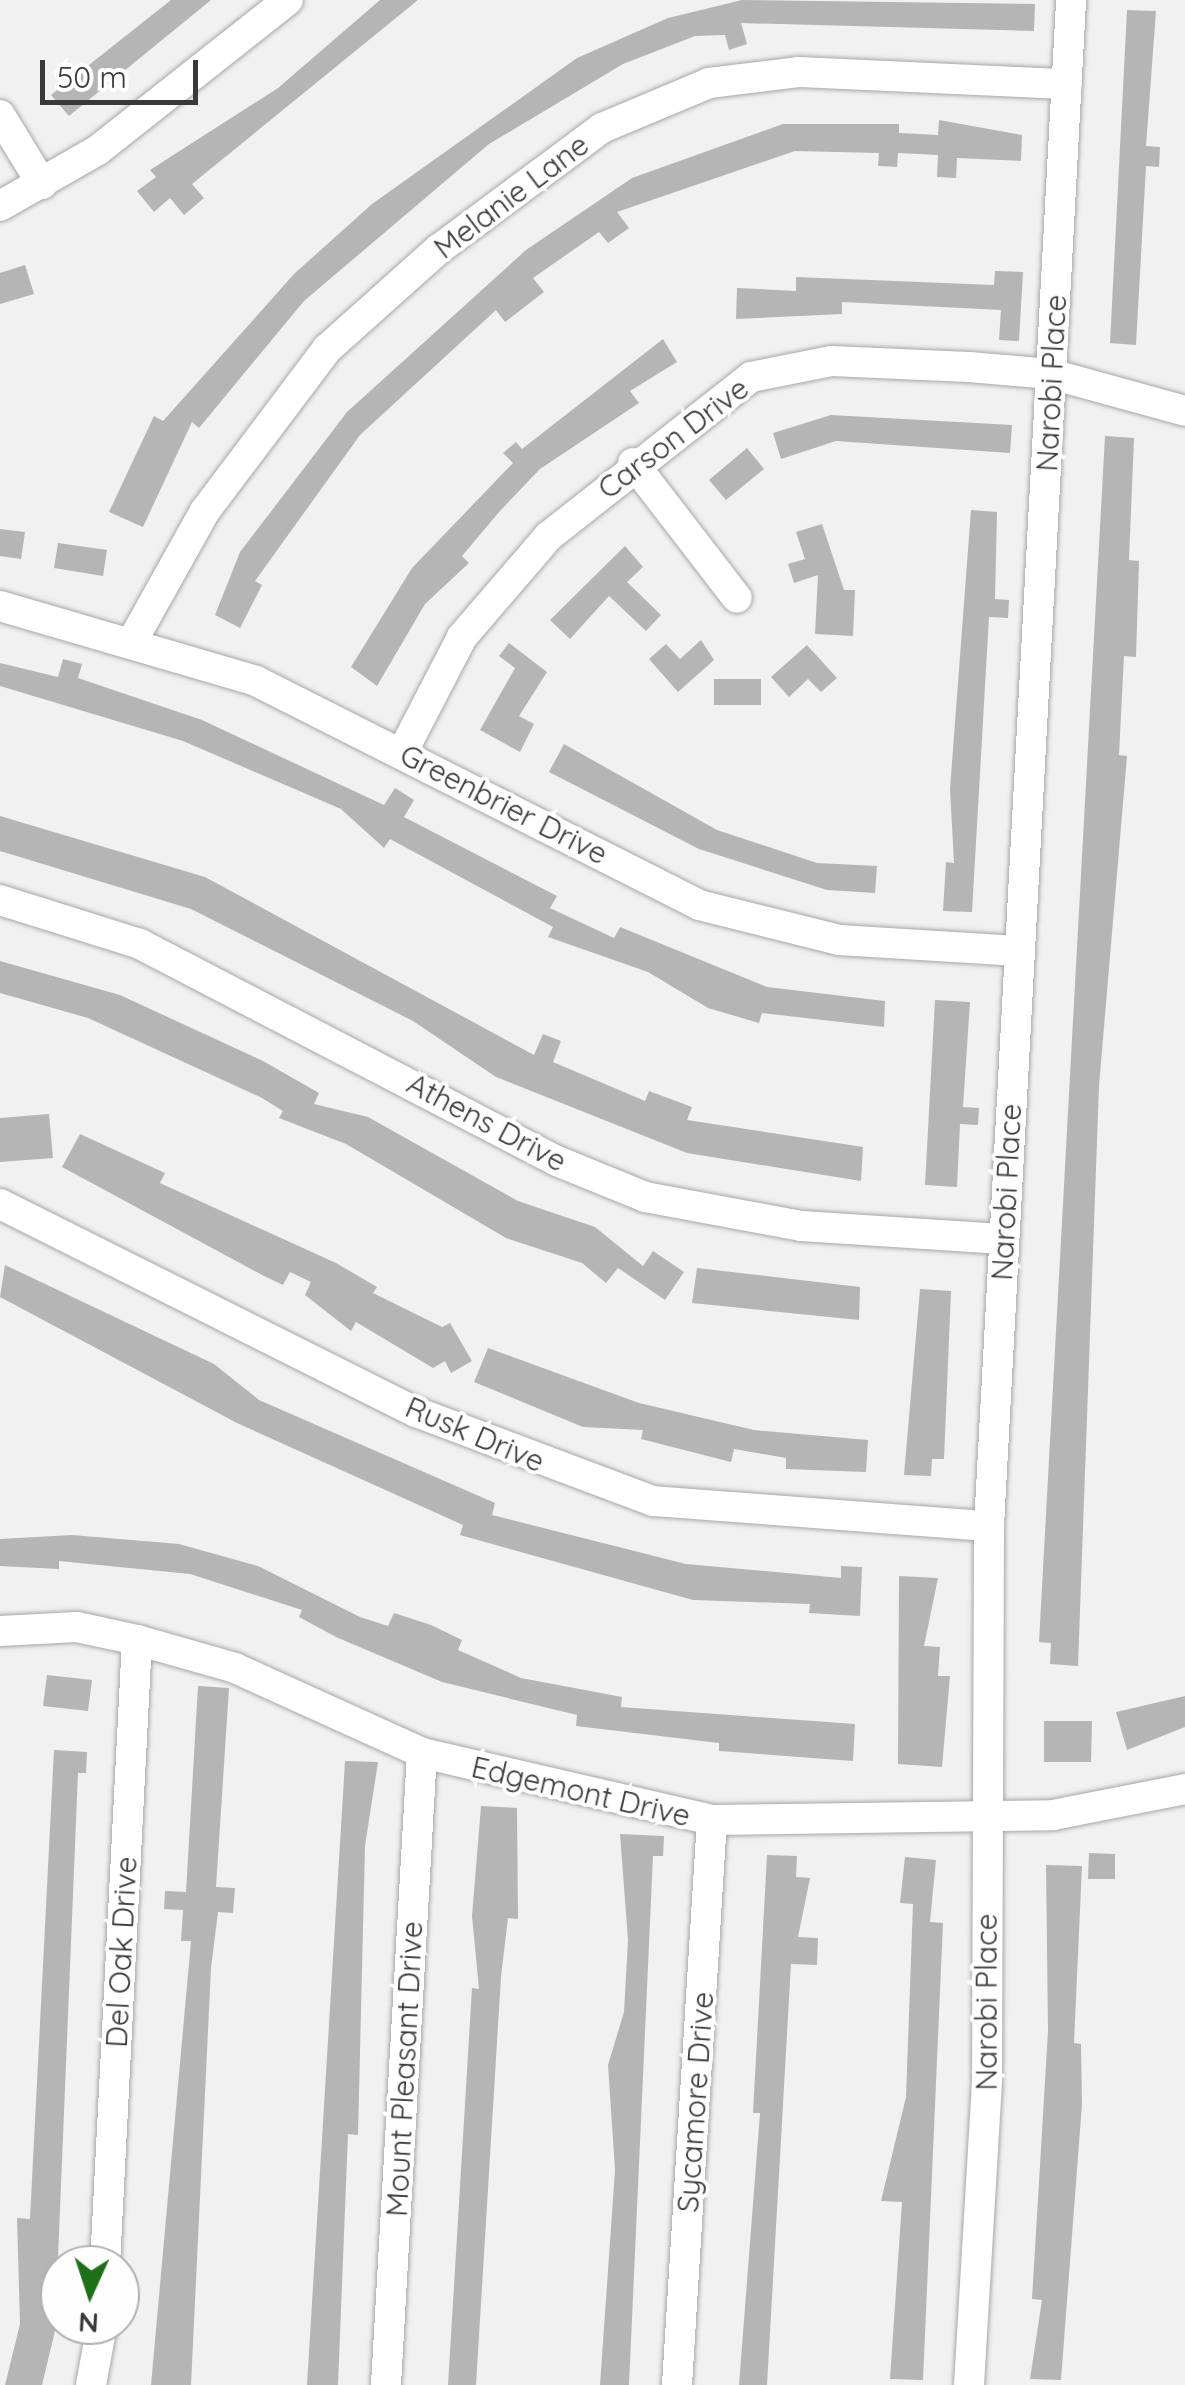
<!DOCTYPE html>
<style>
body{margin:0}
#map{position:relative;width:1185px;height:2385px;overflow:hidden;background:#f1f1f2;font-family:Quicksand,sans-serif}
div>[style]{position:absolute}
.building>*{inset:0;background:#b5b5b6}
.roads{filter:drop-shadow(0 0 2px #a7a7a9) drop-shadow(0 0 2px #a7a7a9)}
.minor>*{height:30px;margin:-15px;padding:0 15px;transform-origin:15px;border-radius:15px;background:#fff}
span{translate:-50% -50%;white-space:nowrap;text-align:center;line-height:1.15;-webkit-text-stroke:8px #fefeff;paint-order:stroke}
.street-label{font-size:30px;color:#39393a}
.north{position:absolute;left:40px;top:2245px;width:100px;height:100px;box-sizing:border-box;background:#fefeff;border:2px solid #afafb0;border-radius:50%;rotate:183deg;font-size:28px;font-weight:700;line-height:40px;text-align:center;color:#39393a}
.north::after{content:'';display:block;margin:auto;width:35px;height:45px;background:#1e7018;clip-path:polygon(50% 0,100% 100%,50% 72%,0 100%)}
.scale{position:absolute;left:40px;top:60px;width:158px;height:45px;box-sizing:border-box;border:5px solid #39393a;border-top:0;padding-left:12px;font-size:30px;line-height:35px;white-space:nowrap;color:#39393a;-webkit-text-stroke:8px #fefeff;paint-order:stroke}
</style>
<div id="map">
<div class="building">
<div style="clip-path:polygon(171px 0,211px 0,69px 116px,51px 95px)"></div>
<div style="clip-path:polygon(380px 0,418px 0,192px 184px,204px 198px,184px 215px,170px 198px,154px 212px,137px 191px,156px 177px,150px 170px,278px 88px)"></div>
<div style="clip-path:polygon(742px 0,1035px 4px,1034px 31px,741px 23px,747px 44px,729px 50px,725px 35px,695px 36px,623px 64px,489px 144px,304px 301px,199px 428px,192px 422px,143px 527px,109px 512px,154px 416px,163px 421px,294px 274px,372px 204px,577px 58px,668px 18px)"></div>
<div style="clip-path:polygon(1127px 10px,1156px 11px,1146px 146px,1160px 147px,1159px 167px,1146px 166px,1136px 345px,1110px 343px)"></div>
<div style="clip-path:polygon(939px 120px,1022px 135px,1021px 161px,957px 158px,956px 178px,937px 177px,938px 155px,898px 153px,897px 167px,878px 166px,879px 153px,795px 151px,617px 212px,629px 228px,608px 243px,599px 232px,533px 278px,544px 292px,505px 322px,496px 310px,360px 435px,255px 581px,262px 585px,240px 628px,215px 615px,240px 552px,347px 412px,526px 250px,632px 178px,783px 124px,899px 124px,899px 133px,938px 135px)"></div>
<div style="clip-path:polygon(25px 265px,34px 294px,0 304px,0 273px)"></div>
<div style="clip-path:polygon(995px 271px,1023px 272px,1019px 341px,999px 340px,1001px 310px,842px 302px,842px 314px,736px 319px,737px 288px,796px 291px,796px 277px,994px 285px)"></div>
<div style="clip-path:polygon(663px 339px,677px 362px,630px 391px,639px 403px,540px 469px,500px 511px,462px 556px,469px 563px,425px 604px,377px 686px,351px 667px,412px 568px,513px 463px,503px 453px,516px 442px,522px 449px)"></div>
<div style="clip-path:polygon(831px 415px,1012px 425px,1010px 453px,836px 441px,781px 459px,773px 433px)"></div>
<div style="clip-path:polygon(1105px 436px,1134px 438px,1129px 560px,1139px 561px,1136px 657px,1124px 656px,1119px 755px,1127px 756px,1099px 1086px,1078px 1666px,1050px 1664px,1051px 1643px,1039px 1642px)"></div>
<div style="clip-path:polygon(747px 448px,764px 469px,726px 500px,709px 480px)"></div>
<div style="clip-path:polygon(971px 510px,997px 512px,995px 599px,1009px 600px,1008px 618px,989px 617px,972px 912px,943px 911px,946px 862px,954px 863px,950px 789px)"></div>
<div style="clip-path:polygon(822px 524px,844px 590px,855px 590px,853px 636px,815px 634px,818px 575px,794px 583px,788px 564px,805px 559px,796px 532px)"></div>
<div style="clip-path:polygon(0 529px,25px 532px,21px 559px,0 556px)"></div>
<div style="clip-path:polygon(58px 543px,107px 550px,103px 576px,54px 568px)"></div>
<div style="clip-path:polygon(625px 546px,643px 567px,627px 582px,661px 615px,646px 631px,609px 596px,570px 639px,550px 620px)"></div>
<div style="clip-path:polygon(701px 640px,714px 660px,678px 692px,649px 659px,666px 644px,680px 659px)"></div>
<div style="clip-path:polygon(509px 643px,547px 672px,519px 716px,534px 724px,520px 752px,480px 730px,515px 668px,499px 656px)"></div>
<div style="clip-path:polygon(807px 645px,837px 678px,821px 692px,808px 679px,789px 697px,771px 677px)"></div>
<div style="clip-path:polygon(63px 659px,82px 664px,78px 678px,202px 720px,384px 805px,395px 788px,414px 800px,404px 817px,557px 896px,550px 908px,614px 938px,620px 927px,767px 987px,885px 1001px,884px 1027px,762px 1013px,759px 1023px,708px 1008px,648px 972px,548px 937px,553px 927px,390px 839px,384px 848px,341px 809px,183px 741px,0 686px,0 663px,58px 677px)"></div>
<div style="clip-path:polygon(714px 679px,761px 679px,761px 705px,714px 705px)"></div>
<div style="clip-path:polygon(564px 744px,717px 830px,817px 863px,877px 866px,875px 893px,827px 890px,699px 849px,549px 772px)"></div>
<div style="clip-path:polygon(0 816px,205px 877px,534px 1055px,543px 1034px,561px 1041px,553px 1062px,645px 1101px,649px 1091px,692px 1107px,687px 1120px,863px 1147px,861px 1181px,687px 1153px,496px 1077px,413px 1021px,191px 909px,0 851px)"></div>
<div style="clip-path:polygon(0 961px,120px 995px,263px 1061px,319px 1093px,314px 1104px,368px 1117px,518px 1201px,595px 1227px,643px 1266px,653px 1251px,684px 1272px,665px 1300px,618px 1268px,606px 1283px,582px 1263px,506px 1238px,346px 1144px,279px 1118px,283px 1111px,262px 1098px,88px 1018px,0 993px)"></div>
<div style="clip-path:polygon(935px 1000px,970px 1002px,963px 1107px,979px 1108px,978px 1125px,960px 1124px,957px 1187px,925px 1185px)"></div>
<div style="clip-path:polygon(49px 1114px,53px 1158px,0 1162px,0 1118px)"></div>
<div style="clip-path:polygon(80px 1134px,165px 1173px,160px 1183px,336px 1263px,377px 1287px,373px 1293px,442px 1327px,450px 1323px,472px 1361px,451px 1373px,445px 1361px,433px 1368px,356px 1322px,351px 1331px,305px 1295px,311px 1282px,290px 1272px,283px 1285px,264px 1276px,62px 1167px)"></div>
<div style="clip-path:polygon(5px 1265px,214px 1364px,259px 1400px,495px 1503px,492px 1515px,686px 1564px,841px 1578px,841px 1566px,862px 1567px,860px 1616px,809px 1613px,810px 1604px,693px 1600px,460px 1535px,463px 1525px,237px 1423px,0 1297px)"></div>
<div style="clip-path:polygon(697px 1268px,860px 1287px,859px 1320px,692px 1303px)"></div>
<div style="clip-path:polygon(920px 1289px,951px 1291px,944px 1459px,932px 1459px,931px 1476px,904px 1475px)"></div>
<div style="clip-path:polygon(488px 1348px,639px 1403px,754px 1430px,868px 1440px,866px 1472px,786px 1469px,786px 1458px,734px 1449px,731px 1462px,641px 1439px,643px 1430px,583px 1427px,474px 1382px)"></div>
<div style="clip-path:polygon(72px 1535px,179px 1544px,258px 1566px,360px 1617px,388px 1626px,394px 1613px,431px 1625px,462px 1640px,458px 1650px,521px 1678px,622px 1697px,621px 1707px,855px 1724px,853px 1761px,719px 1751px,719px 1743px,576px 1726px,577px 1715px,442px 1682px,336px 1637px,299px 1617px,302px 1610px,190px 1574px,59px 1561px,59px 1569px,0 1566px,0 1539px)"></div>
<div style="clip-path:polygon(899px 1576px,938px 1578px,924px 1646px,940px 1647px,938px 1676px,950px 1676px,942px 1767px,898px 1764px)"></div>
<div style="clip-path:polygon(47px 1675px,92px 1680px,88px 1711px,43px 1706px)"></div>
<div style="clip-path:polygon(198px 1686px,229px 1688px,216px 1887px,235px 1888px,233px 1913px,218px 1912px,211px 1968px,191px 2385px,151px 2385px,191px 1941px,181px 1941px,183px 1910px,164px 1909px,165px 1891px,186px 1892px)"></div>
<div style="clip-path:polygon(1185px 1696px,1185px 1727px,1127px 1750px,1116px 1712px)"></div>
<div style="clip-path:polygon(1044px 1721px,1092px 1721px,1091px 1762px,1044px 1762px)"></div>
<div style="clip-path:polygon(54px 1750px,87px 1752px,86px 1773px,78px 1773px,55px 2331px,42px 2385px,5px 2385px,20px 2324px,17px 2218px,30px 2219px)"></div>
<div style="clip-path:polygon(345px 1761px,378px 1762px,365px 1846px,358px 2135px,348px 2134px,338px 2385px,307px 2385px)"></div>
<div style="clip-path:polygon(481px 1806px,517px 1808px,518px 1919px,508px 1918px,501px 1977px,476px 2385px,448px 2385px,472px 1988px,479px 1989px,472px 1916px)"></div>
<div style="clip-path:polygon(620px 1834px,664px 1836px,663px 1856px,653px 1856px,629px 2385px,600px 2385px,615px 2170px,608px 2065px,624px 2012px,628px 1940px)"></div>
<div style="clip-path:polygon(1089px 1853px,1115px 1854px,1115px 1879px,1088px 1879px)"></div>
<div style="clip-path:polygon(767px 1855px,797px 1856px,796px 1877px,810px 1878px,798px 1937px,818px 1938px,817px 1965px,791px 1964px,767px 2385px,739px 2385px,760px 2113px,753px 2113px)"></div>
<div style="clip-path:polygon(905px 1857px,936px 1860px,930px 1922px,943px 1923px,923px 2380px,890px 2379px,902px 2202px,881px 2201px,906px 2097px,913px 1904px,900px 1903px)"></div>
<div style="clip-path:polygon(1046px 1865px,1082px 1866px,1074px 2043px,1081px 2044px,1082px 2104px,1061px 2380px,1030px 2379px,1042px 2300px,1032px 2299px,1048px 2031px)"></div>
</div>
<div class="roads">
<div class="minor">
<div style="left:0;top:115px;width:81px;rotate:58.7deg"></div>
<div style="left:0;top:206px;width:113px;rotate:-29.7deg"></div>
<div style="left:98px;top:150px;width:242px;rotate:-38.3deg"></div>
<div style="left:633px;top:463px;width:170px;rotate:52.4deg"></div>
<div style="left:0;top:606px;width:267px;rotate:16.3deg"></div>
<div style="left:256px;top:681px;width:496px;rotate:26.8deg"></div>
<div style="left:699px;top:905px;width:144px;rotate:14deg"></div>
<div style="left:839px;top:940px;width:180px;rotate:3.5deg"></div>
<div style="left:134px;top:638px;width:145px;rotate:-60.8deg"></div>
<div style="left:205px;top:511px;width:203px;rotate:-53deg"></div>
<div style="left:327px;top:349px;width:150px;rotate:-41.8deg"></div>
<div style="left:439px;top:249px;width:203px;rotate:-36.6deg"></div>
<div style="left:602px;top:128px;width:116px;rotate:-22.8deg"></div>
<div style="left:709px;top:83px;width:90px;rotate:-7deg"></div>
<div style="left:798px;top:72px;width:269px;rotate:2.6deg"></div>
<div style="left:403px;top:751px;width:128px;rotate:-62.6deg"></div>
<div style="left:462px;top:637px;width:133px;rotate:-49.3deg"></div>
<div style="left:549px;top:536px;width:257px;rotate:-38.2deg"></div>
<div style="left:751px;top:377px;width:82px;rotate:-11.3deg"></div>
<div style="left:831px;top:361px;width:138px;rotate:2.5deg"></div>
<div style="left:969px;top:367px;width:82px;rotate:4.9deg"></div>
<div style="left:1051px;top:374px;width:139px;rotate:15.4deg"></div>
<div style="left:0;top:900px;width:147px;rotate:17.4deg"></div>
<div style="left:140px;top:944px;width:470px;rotate:27.5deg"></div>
<div style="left:557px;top:1161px;width:95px;rotate:22.2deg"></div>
<div style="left:645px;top:1197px;width:159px;rotate:10.5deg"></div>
<div style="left:801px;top:1226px;width:202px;rotate:3.7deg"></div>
<div style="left:0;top:1204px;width:465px;rotate:26.6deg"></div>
<div style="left:416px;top:1412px;width:253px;rotate:20.6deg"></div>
<div style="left:653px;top:1501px;width:337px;rotate:4.3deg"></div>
<div style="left:0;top:1631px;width:77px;rotate:-3deg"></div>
<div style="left:77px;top:1627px;width:61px;rotate:12.2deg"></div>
<div style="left:137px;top:1640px;width:102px;rotate:15.9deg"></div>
<div style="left:235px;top:1668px;width:205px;rotate:24.4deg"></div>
<div style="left:422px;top:1753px;width:298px;rotate:13deg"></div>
<div style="left:712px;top:1820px;width:341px;rotate:-0.8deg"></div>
<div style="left:1053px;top:1815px;width:135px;rotate:-11.1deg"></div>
<div style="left:105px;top:2265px;width:626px;rotate:-87.07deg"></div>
<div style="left:91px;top:2385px;width:61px;rotate:-79.6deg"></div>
<div style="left:386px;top:2385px;width:633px;rotate:-86.74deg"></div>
<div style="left:677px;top:2385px;width:566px;rotate:-86.46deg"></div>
<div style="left:969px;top:2385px;width:306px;rotate:-86.6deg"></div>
<div style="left:987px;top:2080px;width:554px;rotate:-89.79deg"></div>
<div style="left:989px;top:1526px;width:1528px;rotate:-86.92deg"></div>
</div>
</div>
<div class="street-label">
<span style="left:511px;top:196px;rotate:-37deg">Melanie Lane</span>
<span style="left:1051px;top:383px;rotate:-87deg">Narobi Place</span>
<span style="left:673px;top:438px;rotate:-37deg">Carson Drive</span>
<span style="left:504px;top:804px;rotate:27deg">Greenbrier Drive</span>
<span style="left:487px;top:1122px;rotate:28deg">Athens Drive</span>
<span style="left:1006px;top:1192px;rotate:-87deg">Narobi Place</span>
<span style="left:475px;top:1434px;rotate:23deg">Rusk Drive</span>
<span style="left:581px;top:1791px;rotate:13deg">Edgemont Drive</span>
<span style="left:121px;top:1952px;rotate:-87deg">Del Oak Drive</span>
<span style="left:986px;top:2002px;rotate:-90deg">Narobi Place</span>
<span style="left:404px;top:2069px;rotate:-87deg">Mount Pleasant Drive</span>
<span style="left:695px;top:2102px;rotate:-86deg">Sycamore Drive</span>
</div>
<div class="north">N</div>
<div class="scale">50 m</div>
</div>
